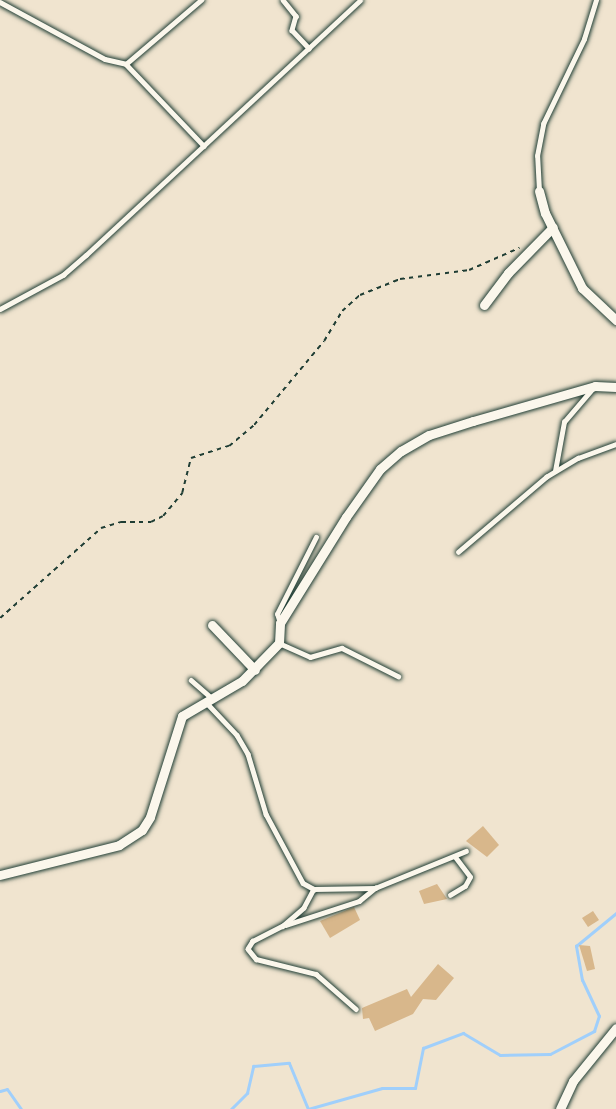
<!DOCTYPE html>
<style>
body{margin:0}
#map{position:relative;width:616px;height:1109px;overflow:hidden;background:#f0e4cf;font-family:Kalam,sans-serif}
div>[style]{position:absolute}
.stream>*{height:3px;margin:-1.5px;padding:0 1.5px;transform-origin:1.5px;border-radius:1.5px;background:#a0cffb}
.building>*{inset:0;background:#d8b78b}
.path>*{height:1.5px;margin-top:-0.75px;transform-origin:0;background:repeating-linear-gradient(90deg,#1f3d34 0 4.5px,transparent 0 9px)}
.roads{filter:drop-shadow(0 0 2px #1f3d34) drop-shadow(0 0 2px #1f3d34)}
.service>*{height:4.5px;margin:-2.25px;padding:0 2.25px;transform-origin:2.25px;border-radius:2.25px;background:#fbf7ec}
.minor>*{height:9px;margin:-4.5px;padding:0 4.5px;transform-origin:4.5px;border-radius:4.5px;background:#fbf7ec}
span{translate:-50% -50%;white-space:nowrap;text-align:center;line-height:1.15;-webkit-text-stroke:6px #fbf7ec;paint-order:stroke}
</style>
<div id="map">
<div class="stream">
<div style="left:0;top:1091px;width:7px;rotate:-16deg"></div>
<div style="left:7px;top:1089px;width:24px;rotate:55deg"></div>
<div style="left:231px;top:1109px;width:23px;rotate:-45deg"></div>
<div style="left:247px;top:1093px;width:28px;rotate:-77deg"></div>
<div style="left:253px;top:1066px;width:36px;rotate:-5deg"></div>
<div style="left:289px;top:1063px;width:50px;rotate:67.6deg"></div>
<div style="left:308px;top:1109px;width:77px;rotate:-15.8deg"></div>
<div style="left:382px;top:1088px;width:33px"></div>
<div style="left:415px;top:1088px;width:41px;rotate:-78.7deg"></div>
<div style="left:423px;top:1048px;width:43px;rotate:-20.6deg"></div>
<div style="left:463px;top:1033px;width:43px;rotate:30.7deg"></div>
<div style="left:500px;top:1055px;width:50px;rotate:-1.1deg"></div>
<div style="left:550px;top:1054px;width:50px;rotate:-27.6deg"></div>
<div style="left:594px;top:1031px;width:16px;rotate:-72deg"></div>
<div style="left:599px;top:1016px;width:40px;rotate:-115deg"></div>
<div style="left:582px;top:980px;width:35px;rotate:-100deg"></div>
<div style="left:576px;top:946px;width:52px;rotate:-39.5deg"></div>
</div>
<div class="building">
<div style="clip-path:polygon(483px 826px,499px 845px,487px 857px,466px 841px)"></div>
<div style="clip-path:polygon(437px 884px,447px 899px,424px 904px,419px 891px)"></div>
<div style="clip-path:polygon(354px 907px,360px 920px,330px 938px,320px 921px)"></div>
<div style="clip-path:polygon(593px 911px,599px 920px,588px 927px,582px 918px)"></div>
<div style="clip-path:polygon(579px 945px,590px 946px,595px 969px,587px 971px)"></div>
<div style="clip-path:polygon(438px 964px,454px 978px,436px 1000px,423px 999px,413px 1014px,375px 1031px,369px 1018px,363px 1019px,362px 1008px,407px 989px,411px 997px)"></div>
</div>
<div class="path">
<div style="left:0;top:618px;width:135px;rotate:-41.7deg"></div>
<div style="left:101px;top:528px;width:21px;rotate:-17deg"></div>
<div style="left:121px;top:522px;width:30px"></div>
<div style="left:151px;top:522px;width:13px;rotate:-27deg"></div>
<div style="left:163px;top:516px;width:30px;rotate:-50deg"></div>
<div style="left:182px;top:493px;width:36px;rotate:-76deg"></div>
<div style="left:191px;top:458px;width:40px;rotate:-18deg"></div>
<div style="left:229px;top:446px;width:33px;rotate:-40deg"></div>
<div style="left:254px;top:425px;width:109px;rotate:-50.2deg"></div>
<div style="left:324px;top:341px;width:35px;rotate:-59deg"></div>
<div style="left:342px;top:311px;width:24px;rotate:-42deg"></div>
<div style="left:360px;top:295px;width:43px;rotate:-21.8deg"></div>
<div style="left:400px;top:279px;width:70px;rotate:-7.4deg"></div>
<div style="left:469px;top:270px;width:55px;rotate:-23.7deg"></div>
</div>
<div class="roads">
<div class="service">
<div style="left:283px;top:0;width:21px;rotate:51deg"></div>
<div style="left:296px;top:16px;width:15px;rotate:106deg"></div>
<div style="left:292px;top:30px;width:25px;rotate:47deg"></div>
<div style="left:0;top:2px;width:119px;rotate:28.5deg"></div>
<div style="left:105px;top:59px;width:22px;rotate:13deg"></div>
<div style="left:126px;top:64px;width:113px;rotate:46.4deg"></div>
<div style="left:126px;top:64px;width:99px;rotate:-40.5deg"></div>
<div style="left:539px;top:191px;width:35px;rotate:-93deg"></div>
<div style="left:537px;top:156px;width:33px;rotate:-79deg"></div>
<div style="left:543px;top:124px;width:94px;rotate:-64.2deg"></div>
<div style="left:584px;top:39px;width:41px;rotate:-72.9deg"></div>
<div style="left:0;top:309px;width:72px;rotate:-28.4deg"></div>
<div style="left:63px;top:275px;width:30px;rotate:-41deg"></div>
<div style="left:86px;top:255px;width:374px;rotate:-42.9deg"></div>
<div style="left:555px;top:471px;width:50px;rotate:-79.6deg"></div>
<div style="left:564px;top:422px;width:45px;rotate:-49.5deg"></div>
<div style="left:458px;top:552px;width:116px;rotate:-40.4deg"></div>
<div style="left:546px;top:477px;width:37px;rotate:-31deg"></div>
<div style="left:578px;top:458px;width:40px;rotate:-20.2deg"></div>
<div style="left:280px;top:623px;width:9px;rotate:-108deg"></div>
<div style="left:277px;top:614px;width:86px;rotate:-63.1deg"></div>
<div style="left:279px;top:643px;width:34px;rotate:24deg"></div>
<div style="left:310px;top:657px;width:33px;rotate:-16deg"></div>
<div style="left:342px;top:648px;width:63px;rotate:26.6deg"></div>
<div style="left:191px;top:680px;width:28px;rotate:41deg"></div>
<div style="left:206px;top:702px;width:45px;rotate:46.8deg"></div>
<div style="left:237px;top:735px;width:22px;rotate:60deg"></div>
<div style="left:248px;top:754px;width:63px;rotate:73.3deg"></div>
<div style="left:266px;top:814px;width:78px;rotate:61.8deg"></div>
<div style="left:303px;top:883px;width:13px;rotate:29deg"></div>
<div style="left:314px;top:889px;width:61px;rotate:-0.9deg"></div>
<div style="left:375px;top:888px;width:98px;rotate:-22.1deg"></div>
<div style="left:314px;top:889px;width:21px;rotate:118deg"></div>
<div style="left:304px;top:908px;width:28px;rotate:139deg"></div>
<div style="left:283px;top:926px;width:34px;rotate:153deg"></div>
<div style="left:253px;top:941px;width:9px;rotate:122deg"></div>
<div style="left:248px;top:949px;width:13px;rotate:51deg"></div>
<div style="left:256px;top:959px;width:62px;rotate:14deg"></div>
<div style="left:316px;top:974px;width:53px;rotate:41.2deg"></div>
<div style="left:450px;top:895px;width:17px;rotate:-31deg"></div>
<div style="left:465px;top:886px;width:10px;rotate:-61deg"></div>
<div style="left:470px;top:877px;width:25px;rotate:-127deg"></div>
<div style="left:286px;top:925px;width:77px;rotate:-18.2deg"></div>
<div style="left:359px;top:901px;width:21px;rotate:-39deg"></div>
</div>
<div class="minor">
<div style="left:539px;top:191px;width:23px;rotate:75deg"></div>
<div style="left:545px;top:213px;width:84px;rotate:63.7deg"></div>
<div style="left:582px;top:288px;width:47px;rotate:43.3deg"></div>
<div style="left:484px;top:305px;width:40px;rotate:-53deg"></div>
<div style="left:508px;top:273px;width:64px;rotate:-45.6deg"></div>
<div style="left:212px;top:625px;width:62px;rotate:46.3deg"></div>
<div style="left:0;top:875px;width:123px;rotate:-14.1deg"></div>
<div style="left:119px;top:845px;width:27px;rotate:-33deg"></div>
<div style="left:142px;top:830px;width:15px;rotate:-58deg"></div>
<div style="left:150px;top:817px;width:106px;rotate:-72.4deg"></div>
<div style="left:182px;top:716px;width:69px;rotate:-30.3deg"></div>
<div style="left:242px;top:681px;width:53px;rotate:-45.8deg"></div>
<div style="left:279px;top:643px;width:20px;rotate:-87deg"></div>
<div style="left:280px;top:623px;width:125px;rotate:-58.1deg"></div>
<div style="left:346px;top:517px;width:59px;rotate:-54.7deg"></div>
<div style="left:380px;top:469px;width:28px;rotate:-41deg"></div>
<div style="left:401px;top:451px;width:32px;rotate:-30deg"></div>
<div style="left:429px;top:435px;width:46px;rotate:-17.7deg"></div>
<div style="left:473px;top:421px;width:127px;rotate:-16deg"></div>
<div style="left:595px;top:386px;width:21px;rotate:3deg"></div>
<div style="left:560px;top:1109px;width:31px;rotate:-65deg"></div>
<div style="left:573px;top:1081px;width:68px;rotate:-50.9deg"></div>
</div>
</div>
</div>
